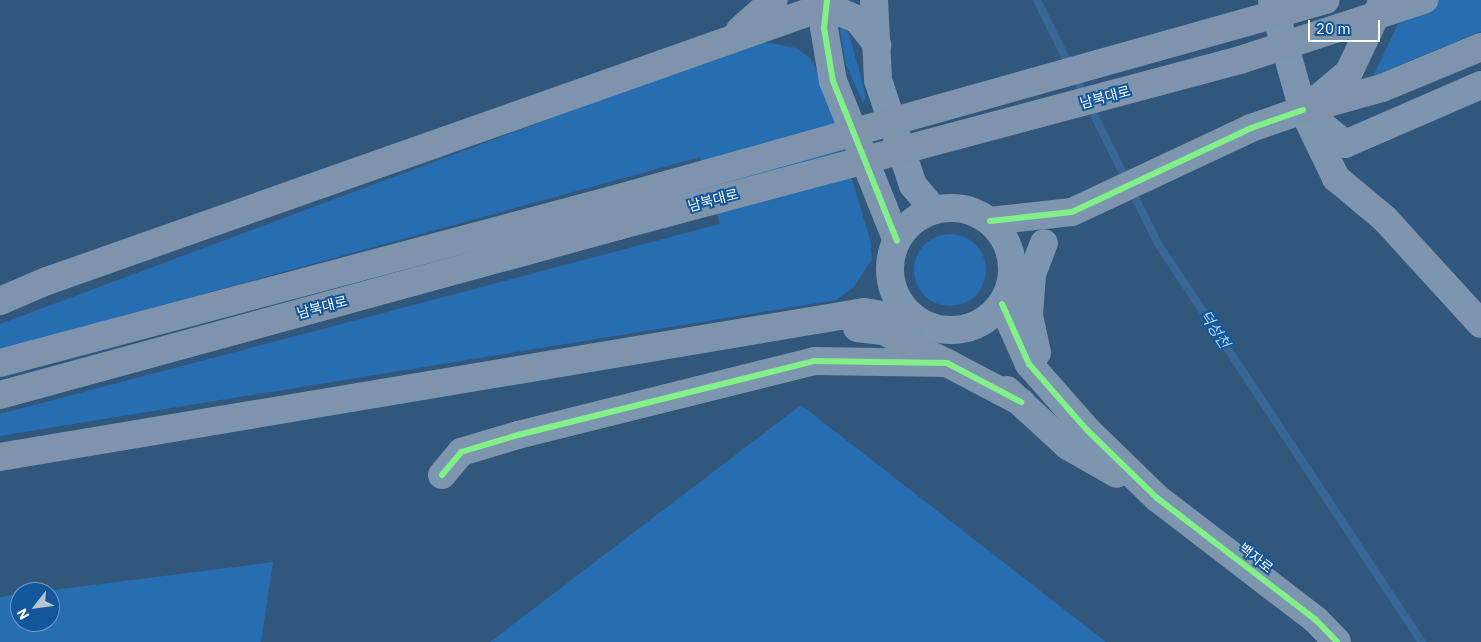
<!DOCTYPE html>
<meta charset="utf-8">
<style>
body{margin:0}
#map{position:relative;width:1481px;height:642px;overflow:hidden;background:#32577c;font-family:"IBM Plex Sans","Noto Sans KR",sans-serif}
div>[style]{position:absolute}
.green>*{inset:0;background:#276db2}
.round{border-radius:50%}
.stream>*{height:8px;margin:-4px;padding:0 4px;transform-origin:4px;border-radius:4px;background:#376697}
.minor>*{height:28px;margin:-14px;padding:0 14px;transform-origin:14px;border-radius:14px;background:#7d95ae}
.minor>.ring{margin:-14px;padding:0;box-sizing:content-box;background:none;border:28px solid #7d95ae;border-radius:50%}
.highway>*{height:28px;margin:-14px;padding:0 14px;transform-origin:14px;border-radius:14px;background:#7d94ac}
.highway-bridge>*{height:28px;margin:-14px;padding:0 14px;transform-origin:14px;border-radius:14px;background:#7d94ac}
.cycleway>*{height:6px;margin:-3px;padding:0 3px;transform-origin:3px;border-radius:3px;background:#82f089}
span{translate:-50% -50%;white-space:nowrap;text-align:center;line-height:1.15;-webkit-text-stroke:4px #12569c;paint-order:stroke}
.street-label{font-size:14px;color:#fff}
.water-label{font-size:15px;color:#b4d8fa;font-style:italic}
.north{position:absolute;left:10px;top:582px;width:50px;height:50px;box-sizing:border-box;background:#12569c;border:1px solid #719ac4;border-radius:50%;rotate:240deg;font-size:14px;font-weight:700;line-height:20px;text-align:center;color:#fff}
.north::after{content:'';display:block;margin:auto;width:18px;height:22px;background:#b7c4d1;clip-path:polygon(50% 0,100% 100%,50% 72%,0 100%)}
.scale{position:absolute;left:1308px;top:20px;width:72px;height:22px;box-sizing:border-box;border:2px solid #fff;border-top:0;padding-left:6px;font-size:15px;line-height:18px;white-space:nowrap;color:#fff;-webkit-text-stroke:4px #12569c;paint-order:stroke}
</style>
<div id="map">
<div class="green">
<div style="clip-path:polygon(1410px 0,1481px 0,1481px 31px,1373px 76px)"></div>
<div style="clip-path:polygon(839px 24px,848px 33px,852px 44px,866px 98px,863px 103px,846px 64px)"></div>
<div style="clip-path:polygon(758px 41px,796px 48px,810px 58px,824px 84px,870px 240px,872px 259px,853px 288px,836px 300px,0 436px,0 414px,720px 224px,700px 157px,0 350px,0 324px)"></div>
<div class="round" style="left:914px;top:234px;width:72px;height:72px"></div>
<div style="clip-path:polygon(801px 405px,1106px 642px,490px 642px)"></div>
<div style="clip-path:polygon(273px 562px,261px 642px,0 642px,0 597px,20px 594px,20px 622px,50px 622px,50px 592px,38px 592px)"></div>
</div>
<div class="stream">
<div style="left:1037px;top:0;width:270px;rotate:63.6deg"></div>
<div style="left:1157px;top:242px;width:480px;rotate:56.5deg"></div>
</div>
<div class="minor">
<div style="left:827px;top:0;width:28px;rotate:96deg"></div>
<div style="left:824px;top:28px;width:54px;rotate:80.4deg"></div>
<div style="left:833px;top:81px;width:172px;rotate:68.2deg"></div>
<div style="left:874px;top:0;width:80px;rotate:87.1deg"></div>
<div style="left:878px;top:80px;width:111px;rotate:71.6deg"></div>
<div style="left:913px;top:185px;width:33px;rotate:50deg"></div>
<div style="left:1272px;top:0;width:114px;rotate:74.3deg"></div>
<div style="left:1303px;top:110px;width:54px;rotate:39deg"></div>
<div style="left:1345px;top:144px;width:148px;rotate:-23.5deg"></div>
<div style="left:826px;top:6px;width:34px;rotate:23deg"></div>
<div style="left:857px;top:19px;width:33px;rotate:52deg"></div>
<div class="ring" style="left:890px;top:208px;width:94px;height:94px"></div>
<div style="left:990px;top:221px;width:82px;rotate:-6.3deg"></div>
<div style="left:1072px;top:212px;width:198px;rotate:-25.1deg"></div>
<div style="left:1251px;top:128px;width:55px;rotate:-19.1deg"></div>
<div style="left:1303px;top:110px;width:76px;rotate:64.1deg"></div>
<div style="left:1336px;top:178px;width:64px;rotate:39.9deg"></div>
<div style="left:1385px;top:219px;width:142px;rotate:47.6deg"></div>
<div style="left:1002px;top:304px;width:66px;rotate:65.8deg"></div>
<div style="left:1029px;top:364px;width:88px;rotate:48.7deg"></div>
<div style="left:1087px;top:430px;width:98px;rotate:44.2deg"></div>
<div style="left:1157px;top:498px;width:200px;rotate:37.5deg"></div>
<div style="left:1316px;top:620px;width:30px;rotate:46deg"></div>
<div style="left:1037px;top:353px;width:39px;rotate:-102deg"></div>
<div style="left:1029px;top:315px;width:41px;rotate:-85.8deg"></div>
<div style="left:1032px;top:274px;width:33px;rotate:-69deg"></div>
<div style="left:1007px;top:390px;width:83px;rotate:42.6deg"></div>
<div style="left:1068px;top:446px;width:56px;rotate:29.7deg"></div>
<div style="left:442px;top:475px;width:30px;rotate:-50deg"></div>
<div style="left:461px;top:452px;width:59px;rotate:-16.6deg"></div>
<div style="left:518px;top:435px;width:305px;rotate:-14deg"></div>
<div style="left:814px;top:361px;width:133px;rotate:0.9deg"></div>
<div style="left:947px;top:363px;width:84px;rotate:27.8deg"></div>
</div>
<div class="highway">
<div style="left:740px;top:30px;width:45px;rotate:-41.4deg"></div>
<div style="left:1310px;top:105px;width:51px;rotate:-40.2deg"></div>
<div style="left:1349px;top:72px;width:80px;rotate:-64.7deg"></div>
<div style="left:1303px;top:110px;width:82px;rotate:-15.6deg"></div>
<div style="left:1382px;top:88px;width:107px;rotate:-22.5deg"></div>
<div style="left:0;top:301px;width:51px;rotate:-23.1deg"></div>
<div style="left:47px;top:281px;width:826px;rotate:-19.44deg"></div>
<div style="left:857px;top:328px;width:26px;rotate:7deg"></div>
<div style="left:883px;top:331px;width:72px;rotate:26.6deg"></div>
<div style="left:0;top:363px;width:633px;rotate:-14.91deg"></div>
<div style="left:0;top:395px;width:641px;rotate:-15.29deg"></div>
<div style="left:0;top:457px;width:876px;rotate:-9.53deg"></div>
<div style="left:864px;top:312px;width:52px;rotate:8.9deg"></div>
</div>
<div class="highway-bridge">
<div style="left:612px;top:200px;width:741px;rotate:-15.65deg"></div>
<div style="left:618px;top:226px;width:644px;rotate:-14.94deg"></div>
<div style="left:1240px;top:60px;width:194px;rotate:-18.1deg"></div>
</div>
<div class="cycleway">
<div style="left:827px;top:0;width:28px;rotate:96deg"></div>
<div style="left:824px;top:28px;width:54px;rotate:80.4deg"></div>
<div style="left:833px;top:81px;width:172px;rotate:68.2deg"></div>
<div style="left:990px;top:221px;width:82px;rotate:-6.3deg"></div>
<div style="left:1072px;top:212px;width:198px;rotate:-25.1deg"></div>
<div style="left:1251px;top:128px;width:55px;rotate:-19.1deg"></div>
<div style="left:1002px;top:304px;width:66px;rotate:65.8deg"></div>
<div style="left:1029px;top:364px;width:88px;rotate:48.7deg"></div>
<div style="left:1087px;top:430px;width:98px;rotate:44.2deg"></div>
<div style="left:1157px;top:498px;width:200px;rotate:37.5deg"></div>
<div style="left:1316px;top:620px;width:30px;rotate:46deg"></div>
<div style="left:442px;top:475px;width:30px;rotate:-50deg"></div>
<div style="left:461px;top:452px;width:59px;rotate:-16.6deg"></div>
<div style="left:518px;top:435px;width:305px;rotate:-14deg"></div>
<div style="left:814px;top:361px;width:133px;rotate:0.9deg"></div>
<div style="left:947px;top:363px;width:84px;rotate:27.8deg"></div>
</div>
<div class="street-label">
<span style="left:1105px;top:97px;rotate:-15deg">남북대로</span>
<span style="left:713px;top:200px;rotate:-15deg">남북대로</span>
<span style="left:322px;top:307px;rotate:-15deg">남북대로</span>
<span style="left:1256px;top:558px;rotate:38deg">백자로</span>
</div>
<div class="water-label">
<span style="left:1215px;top:329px;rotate:57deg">덕성천</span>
</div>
<div class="north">N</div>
<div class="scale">20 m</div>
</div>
